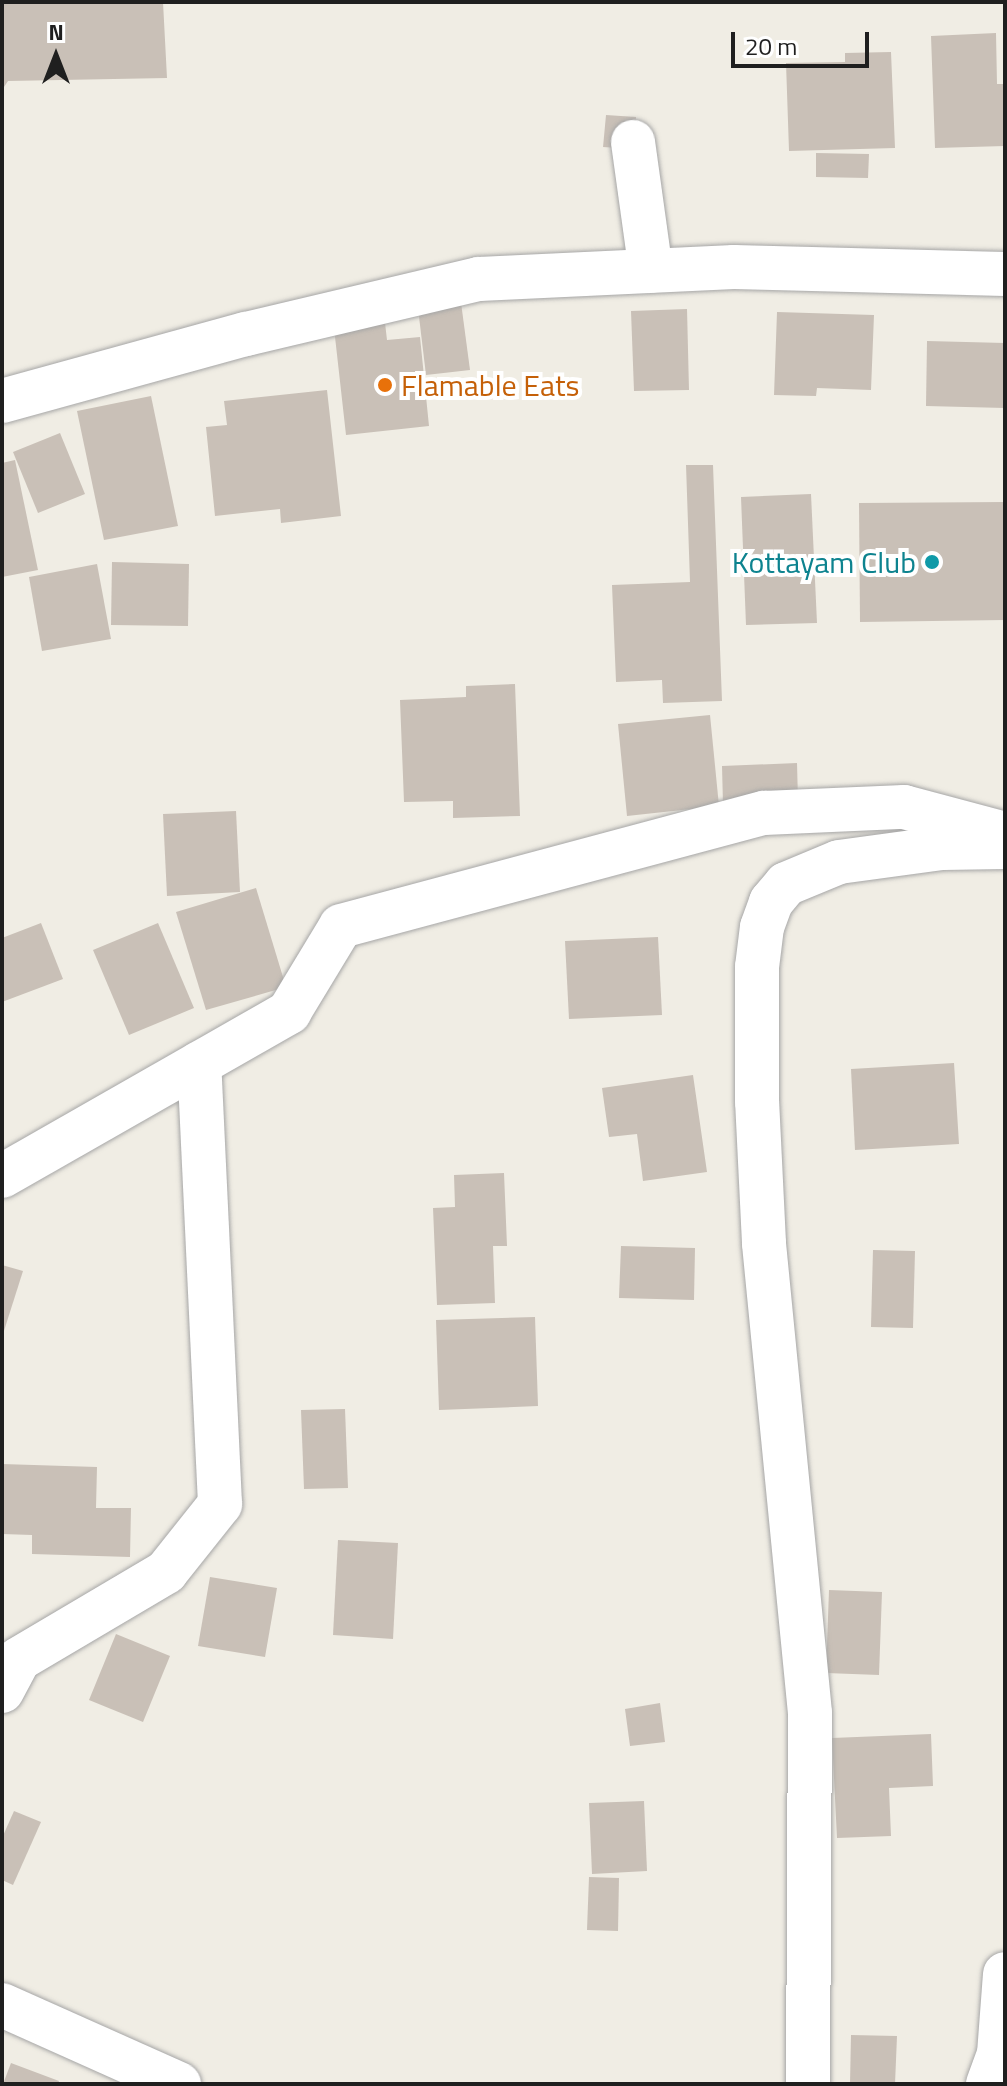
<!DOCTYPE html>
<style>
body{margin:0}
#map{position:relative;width:1007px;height:2086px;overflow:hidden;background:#f0ede4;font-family:"Titillium Web",sans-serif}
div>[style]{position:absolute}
.building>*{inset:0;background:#c9c0b7}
.roads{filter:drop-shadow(0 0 2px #a6a6a6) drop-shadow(0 0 2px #a6a6a6)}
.minor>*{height:44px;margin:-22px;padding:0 22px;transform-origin:22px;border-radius:22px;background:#fff}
.dots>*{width:22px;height:22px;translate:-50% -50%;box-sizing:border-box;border:4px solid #fff;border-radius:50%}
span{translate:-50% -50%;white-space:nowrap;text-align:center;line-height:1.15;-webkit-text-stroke:8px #fff;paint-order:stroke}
.food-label{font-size:30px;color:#c56008}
.left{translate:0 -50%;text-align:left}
.culture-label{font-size:30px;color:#0d838f}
.right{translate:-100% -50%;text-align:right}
.frame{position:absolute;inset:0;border:4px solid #1f1f1f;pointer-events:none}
.north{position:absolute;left:16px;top:16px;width:80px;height:80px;-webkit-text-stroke:6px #fff;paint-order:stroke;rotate:0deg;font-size:22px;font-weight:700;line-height:32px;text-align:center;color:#1f1f1f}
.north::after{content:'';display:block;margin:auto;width:28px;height:36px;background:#1f1f1f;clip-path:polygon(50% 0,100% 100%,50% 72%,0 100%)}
.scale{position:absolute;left:731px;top:32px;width:138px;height:36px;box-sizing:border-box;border:4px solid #1f1f1f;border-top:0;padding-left:10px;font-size:24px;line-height:28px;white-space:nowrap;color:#1f1f1f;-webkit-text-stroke:6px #fff;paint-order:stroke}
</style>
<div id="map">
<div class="building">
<div style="clip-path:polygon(2px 2px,163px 2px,167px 78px,8px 81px,2px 90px)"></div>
<div style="clip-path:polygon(996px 33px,997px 84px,1005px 84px,1005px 146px,935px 148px,931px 36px)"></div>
<div style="clip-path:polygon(891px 52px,895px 148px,789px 151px,786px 63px,845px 62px,845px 53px)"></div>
<div style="clip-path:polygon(606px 115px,636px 117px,633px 149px,603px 147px)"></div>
<div style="clip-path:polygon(816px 153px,869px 154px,868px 178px,816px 177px)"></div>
<div style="clip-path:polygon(460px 295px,470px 370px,426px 375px,417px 300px)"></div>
<div style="clip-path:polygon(687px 309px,689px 390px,634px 391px,631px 311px)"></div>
<div style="clip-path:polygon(777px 312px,874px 315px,871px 390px,817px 388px,816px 396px,774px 395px)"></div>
<div style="clip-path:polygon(384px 314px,387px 340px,420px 337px,429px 426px,346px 435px,333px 319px)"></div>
<div style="clip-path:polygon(927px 341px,1005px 343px,1005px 408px,926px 406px)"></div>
<div style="clip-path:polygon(327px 390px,341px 516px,281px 523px,280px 509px,215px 516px,206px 427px,227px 425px,224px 401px)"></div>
<div style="clip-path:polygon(151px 396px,178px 526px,104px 540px,77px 411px)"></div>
<div style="clip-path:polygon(60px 433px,85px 494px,38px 513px,13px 452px)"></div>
<div style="clip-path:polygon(15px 460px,38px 570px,2px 577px,2px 463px)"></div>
<div style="clip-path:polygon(686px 465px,713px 465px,722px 701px,663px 703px,662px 680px,616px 682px,612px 585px,690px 582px)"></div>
<div style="clip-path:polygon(811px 494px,817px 623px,746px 625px,741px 497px)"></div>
<div style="clip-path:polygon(1005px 502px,1005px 620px,860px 622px,859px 503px)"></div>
<div style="clip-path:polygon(112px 562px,189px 564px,188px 626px,111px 625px)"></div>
<div style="clip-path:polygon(97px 564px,111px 639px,42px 651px,29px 577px)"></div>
<div style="clip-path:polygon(515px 684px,520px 816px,453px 818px,453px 801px,404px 802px,400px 700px,466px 697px,466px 686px)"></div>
<div style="clip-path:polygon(710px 715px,719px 806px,627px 816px,618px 724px)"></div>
<div style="clip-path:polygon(797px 763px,798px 801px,723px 804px,722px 766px)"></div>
<div style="clip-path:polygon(236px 811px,240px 892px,167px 896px,163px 814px)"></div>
<div style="clip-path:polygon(256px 888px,286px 987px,206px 1010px,176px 912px)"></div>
<div style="clip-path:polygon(41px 923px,63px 979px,2px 1002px,2px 938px)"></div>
<div style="clip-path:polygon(158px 923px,194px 1008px,129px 1035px,93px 950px)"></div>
<div style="clip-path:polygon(658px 937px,662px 1015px,569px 1019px,565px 941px)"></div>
<div style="clip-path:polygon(954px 1063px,959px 1144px,855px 1150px,851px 1069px)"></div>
<div style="clip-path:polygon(693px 1075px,707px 1172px,643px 1181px,637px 1134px,609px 1137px,602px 1088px)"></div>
<div style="clip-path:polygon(504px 1173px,507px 1246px,493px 1246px,495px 1303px,437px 1305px,433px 1208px,455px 1207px,454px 1175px)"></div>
<div style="clip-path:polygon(621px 1246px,695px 1248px,694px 1300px,619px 1298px)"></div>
<div style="clip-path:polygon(873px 1250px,915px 1251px,913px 1328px,871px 1327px)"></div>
<div style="clip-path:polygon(2px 1265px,23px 1271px,3px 1334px,2px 1334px)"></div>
<div style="clip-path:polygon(535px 1317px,538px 1406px,439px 1410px,436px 1320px)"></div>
<div style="clip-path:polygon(345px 1409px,348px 1488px,304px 1489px,301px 1410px)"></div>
<div style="clip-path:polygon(2px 1464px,97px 1467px,96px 1508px,131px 1508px,130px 1557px,32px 1554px,32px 1535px,2px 1534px)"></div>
<div style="clip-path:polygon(338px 1540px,398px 1543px,393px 1639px,333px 1635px)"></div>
<div style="clip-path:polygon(210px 1577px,277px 1588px,265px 1657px,198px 1646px)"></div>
<div style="clip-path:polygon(829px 1590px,882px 1592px,879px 1675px,826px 1673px)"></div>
<div style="clip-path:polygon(116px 1634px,170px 1656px,143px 1722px,89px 1700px)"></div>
<div style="clip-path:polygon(660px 1703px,665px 1742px,630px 1746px,625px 1709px)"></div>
<div style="clip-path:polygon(931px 1734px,933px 1786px,889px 1788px,891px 1836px,837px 1838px,832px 1738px)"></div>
<div style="clip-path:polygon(644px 1801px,647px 1871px,592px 1874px,589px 1803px)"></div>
<div style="clip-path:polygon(14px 1811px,41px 1822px,13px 1885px,2px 1880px,2px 1838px)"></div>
<div style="clip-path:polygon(589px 1877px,619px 1878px,618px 1931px,587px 1930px)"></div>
<div style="clip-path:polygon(851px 2035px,897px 2036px,895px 2084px,850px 2084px)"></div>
<div style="clip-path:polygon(11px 2063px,59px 2081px,58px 2084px,3px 2084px)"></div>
</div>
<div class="roads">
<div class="minor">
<div style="left:633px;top:142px;width:130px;rotate:82.1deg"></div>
<div style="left:2px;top:401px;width:253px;rotate:-15.4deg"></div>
<div style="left:246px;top:334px;width:239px;rotate:-13.3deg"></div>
<div style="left:479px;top:279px;width:255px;rotate:-2.7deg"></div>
<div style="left:734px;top:267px;width:271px;rotate:1.5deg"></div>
<div style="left:2px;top:1176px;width:331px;rotate:-29.7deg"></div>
<div style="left:289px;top:1012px;width:100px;rotate:-58.8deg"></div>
<div style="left:341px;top:926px;width:438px;rotate:-15deg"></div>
<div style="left:764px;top:813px;width:140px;rotate:-2.5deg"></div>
<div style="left:904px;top:807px;width:97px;rotate:14.9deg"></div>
<div style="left:2px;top:1691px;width:36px;rotate:-62deg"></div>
<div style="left:19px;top:1659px;width:171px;rotate:-30.6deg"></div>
<div style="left:166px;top:1572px;width:87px;rotate:-51.5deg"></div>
<div style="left:220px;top:1504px;width:441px;rotate:-92.7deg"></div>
<div style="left:2px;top:2005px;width:194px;rotate:24.1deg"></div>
<div style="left:808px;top:2084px;width:371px;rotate:-89.7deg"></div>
<div style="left:810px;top:1713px;width:472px;rotate:-95.6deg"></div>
<div style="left:764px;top:1243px;width:141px;rotate:-92.8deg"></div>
<div style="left:757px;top:1102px;width:135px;rotate:-90deg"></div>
<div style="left:757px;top:967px;width:40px;rotate:-82.9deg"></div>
<div style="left:762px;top:927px;width:27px;rotate:-70deg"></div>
<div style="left:771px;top:902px;width:23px;rotate:-50deg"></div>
<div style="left:786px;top:884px;width:57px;rotate:-22.5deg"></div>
<div style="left:839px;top:862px;width:104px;rotate:-7.7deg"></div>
<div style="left:942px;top:848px;width:63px;rotate:-0.9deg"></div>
<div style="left:988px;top:2084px;width:32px;rotate:-70deg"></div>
<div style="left:999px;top:2054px;width:80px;rotate:-85.7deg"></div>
</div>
</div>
<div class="dots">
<div style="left:385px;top:385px;background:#e8710a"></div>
<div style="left:932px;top:562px;background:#0f9aa8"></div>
</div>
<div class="food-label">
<span class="left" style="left:401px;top:385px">Flamable Eats</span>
</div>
<div class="culture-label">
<span class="right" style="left:916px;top:562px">Kottayam Club</span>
</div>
<div class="frame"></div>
<div class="north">N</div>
<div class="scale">20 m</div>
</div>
